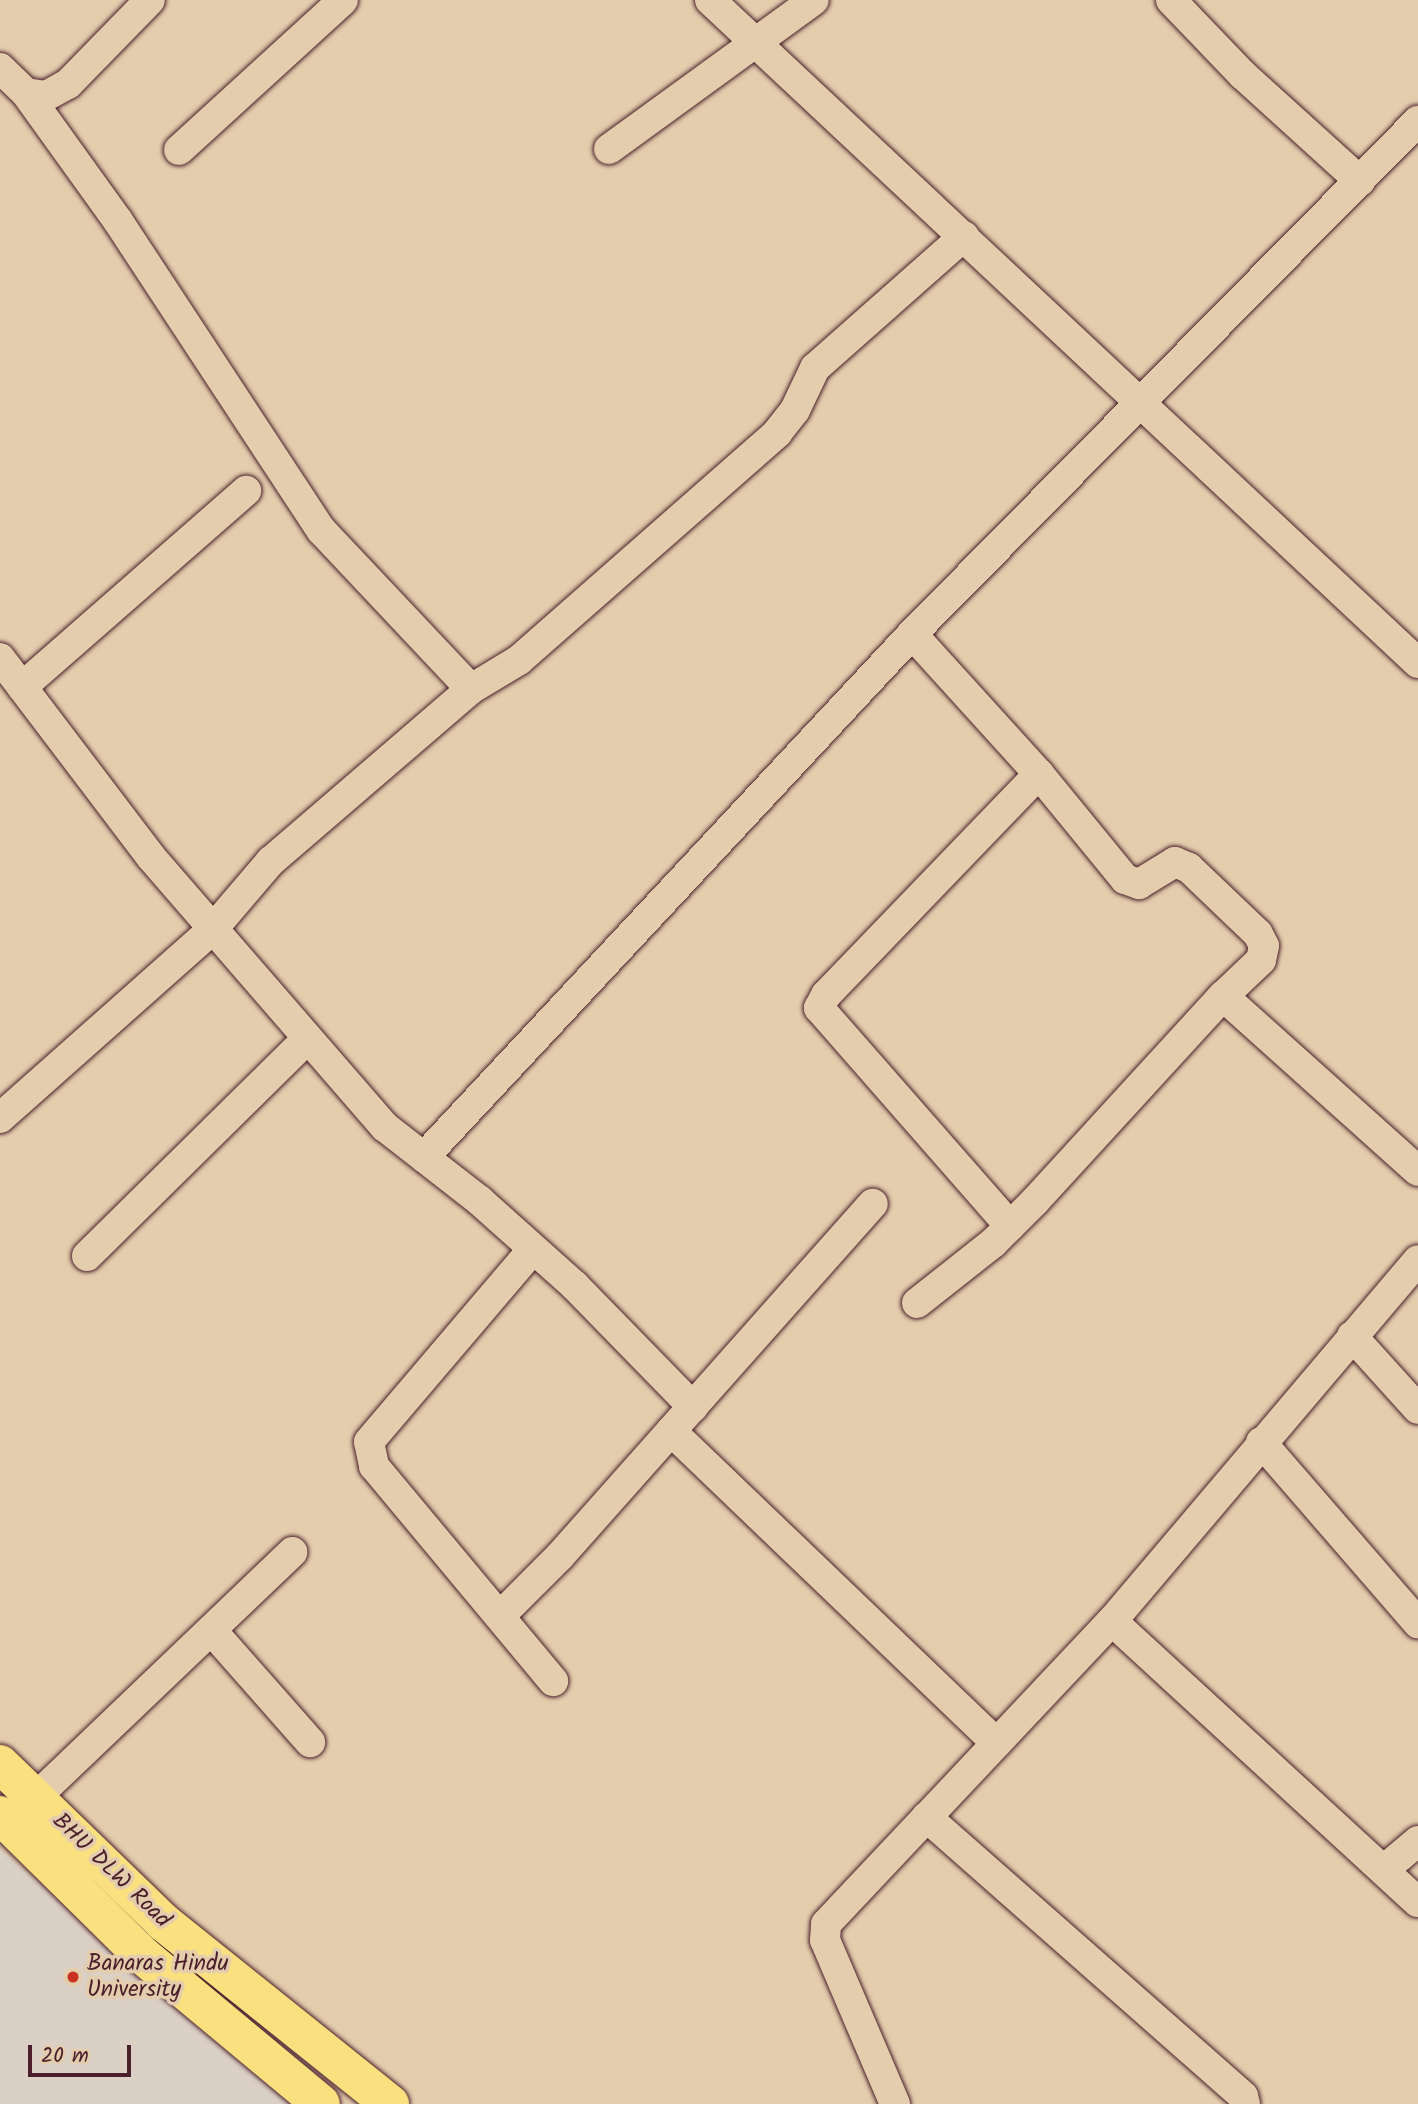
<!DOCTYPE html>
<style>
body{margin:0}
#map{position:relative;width:1418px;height:2104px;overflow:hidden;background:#e4cdad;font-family:Kalam,sans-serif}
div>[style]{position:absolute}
.built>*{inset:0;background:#dbd0c5}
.roads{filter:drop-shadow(0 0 2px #4a1f2b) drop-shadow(0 0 2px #4a1f2b)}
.street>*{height:30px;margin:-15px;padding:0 15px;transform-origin:15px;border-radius:15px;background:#e4cdad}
.primary>*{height:38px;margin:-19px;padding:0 19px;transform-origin:19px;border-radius:19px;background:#fbe080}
.dots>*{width:19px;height:19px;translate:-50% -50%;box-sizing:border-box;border:4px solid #e4cdad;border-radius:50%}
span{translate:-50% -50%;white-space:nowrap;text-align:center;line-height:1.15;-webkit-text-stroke:7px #e4cdad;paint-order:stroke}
.street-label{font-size:23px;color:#4a1f2b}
.poi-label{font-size:23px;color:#4a1f2b}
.left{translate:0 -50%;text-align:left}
.scale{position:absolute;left:28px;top:2045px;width:103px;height:32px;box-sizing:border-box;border:4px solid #4a1f2b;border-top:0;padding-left:9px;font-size:21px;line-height:24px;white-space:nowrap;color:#4a1f2b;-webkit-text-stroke:5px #e4cdad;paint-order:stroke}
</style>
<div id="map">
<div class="built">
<div style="clip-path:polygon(0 1849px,292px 2104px,0 2104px)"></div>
</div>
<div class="roads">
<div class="street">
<div style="left:710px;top:0;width:970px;rotate:43.12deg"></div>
<div style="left:1171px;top:0;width:104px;rotate:46.2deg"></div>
<div style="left:1243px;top:75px;width:158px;rotate:42.2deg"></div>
<div style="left:0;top:68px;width:36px;rotate:44deg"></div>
<div style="left:26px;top:93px;width:20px;rotate:9deg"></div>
<div style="left:46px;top:96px;width:25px;rotate:-29deg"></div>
<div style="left:68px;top:84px;width:117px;rotate:-45.7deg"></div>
<div style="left:26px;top:93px;width:158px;rotate:54.3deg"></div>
<div style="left:118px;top:221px;width:371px;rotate:56.7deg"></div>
<div style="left:322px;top:531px;width:217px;rotate:46.7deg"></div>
<div style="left:609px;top:149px;width:253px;rotate:-36deg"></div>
<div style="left:179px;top:150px;width:222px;rotate:-42.4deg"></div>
<div style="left:912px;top:634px;width:189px;rotate:47.8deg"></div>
<div style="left:1039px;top:774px;width:136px;rotate:50.7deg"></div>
<div style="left:1125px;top:879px;width:15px;rotate:20deg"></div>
<div style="left:1139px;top:884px;width:42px;rotate:-31.4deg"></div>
<div style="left:1175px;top:862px;width:15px;rotate:23deg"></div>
<div style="left:1189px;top:868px;width:95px;rotate:43.7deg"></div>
<div style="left:1258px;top:934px;width:13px;rotate:63deg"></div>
<div style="left:1264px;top:946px;width:14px;rotate:102deg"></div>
<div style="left:1261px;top:960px;width:52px;rotate:136.5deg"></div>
<div style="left:1223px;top:996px;width:262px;rotate:41.9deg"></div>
<div style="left:0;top:658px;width:250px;rotate:52.8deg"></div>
<div style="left:151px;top:857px;width:357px;rotate:49.1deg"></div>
<div style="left:385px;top:1127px;width:120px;rotate:37.9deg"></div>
<div style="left:480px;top:1201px;width:127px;rotate:41.8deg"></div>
<div style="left:575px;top:1286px;width:169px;rotate:45.7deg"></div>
<div style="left:22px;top:687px;width:298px;rotate:-41.2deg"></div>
<div style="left:0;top:1118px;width:283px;rotate:-41.6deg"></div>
<div style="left:212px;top:930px;width:91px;rotate:-49.5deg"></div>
<div style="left:271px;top:861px;width:264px;rotate:-40.7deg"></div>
<div style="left:471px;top:689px;width:56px;rotate:-31.1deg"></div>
<div style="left:519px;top:660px;width:344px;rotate:-41.3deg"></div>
<div style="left:777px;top:433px;width:29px;rotate:-52deg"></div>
<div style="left:795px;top:410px;width:47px;rotate:-64.5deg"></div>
<div style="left:815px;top:368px;width:199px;rotate:-41.5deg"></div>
<div style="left:424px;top:1157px;width:715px;rotate:-46.98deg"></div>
<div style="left:912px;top:634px;width:721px;rotate:-45.39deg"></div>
<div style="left:1010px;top:1226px;width:290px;rotate:-131.2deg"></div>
<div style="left:819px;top:1008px;width:15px;rotate:-62deg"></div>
<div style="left:826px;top:995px;width:307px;rotate:-46.1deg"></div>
<div style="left:533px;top:1249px;width:253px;rotate:130.4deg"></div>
<div style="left:369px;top:1442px;width:25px;rotate:78deg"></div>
<div style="left:374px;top:1466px;width:280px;rotate:50.2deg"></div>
<div style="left:87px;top:1256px;width:308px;rotate:-44.6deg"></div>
<div style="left:917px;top:1303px;width:97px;rotate:-38.3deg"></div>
<div style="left:993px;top:1243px;width:59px;rotate:-45deg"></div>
<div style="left:1035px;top:1201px;width:278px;rotate:-47.5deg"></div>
<div style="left:1352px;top:1336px;width:98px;rotate:47.9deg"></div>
<div style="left:671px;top:1431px;width:451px;rotate:43.8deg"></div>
<div style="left:1261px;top:1442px;width:240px;rotate:49.1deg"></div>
<div style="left:500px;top:1616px;width:85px;rotate:-45deg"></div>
<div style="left:560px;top:1556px;width:471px;rotate:-48.4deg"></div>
<div style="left:1112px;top:1621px;width:415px;rotate:42.6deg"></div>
<div style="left:213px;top:1632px;width:147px;rotate:48.6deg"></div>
<div style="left:35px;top:1798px;width:356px;rotate:-43.7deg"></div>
<div style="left:1386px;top:1868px;width:42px;rotate:-40.2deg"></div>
<div style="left:895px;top:2104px;width:178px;rotate:-113.1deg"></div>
<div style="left:825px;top:1940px;width:16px;rotate:-86deg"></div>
<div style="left:826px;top:1924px;width:147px;rotate:-46.7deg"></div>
<div style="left:1245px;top:2104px;width:8px;rotate:-104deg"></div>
<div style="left:1243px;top:2096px;width:422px;rotate:-138.6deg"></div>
<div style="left:927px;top:1817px;width:270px;rotate:-46.7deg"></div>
<div style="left:1112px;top:1621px;width:473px;rotate:-49.7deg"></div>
</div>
<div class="primary">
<div style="left:0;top:1764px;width:227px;rotate:44.1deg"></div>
<div style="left:163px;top:1922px;width:291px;rotate:38.7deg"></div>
<div style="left:0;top:1815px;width:198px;rotate:44.6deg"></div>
<div style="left:141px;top:1954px;width:234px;rotate:39.8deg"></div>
</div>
</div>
<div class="dots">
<div style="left:73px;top:1977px;background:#c8321e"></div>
</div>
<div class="street-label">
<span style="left:111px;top:1871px;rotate:44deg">BHU DLW Road</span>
</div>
<div class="poi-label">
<span class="left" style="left:87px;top:1977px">Banaras Hindu<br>University</span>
</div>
<div class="scale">20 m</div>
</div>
